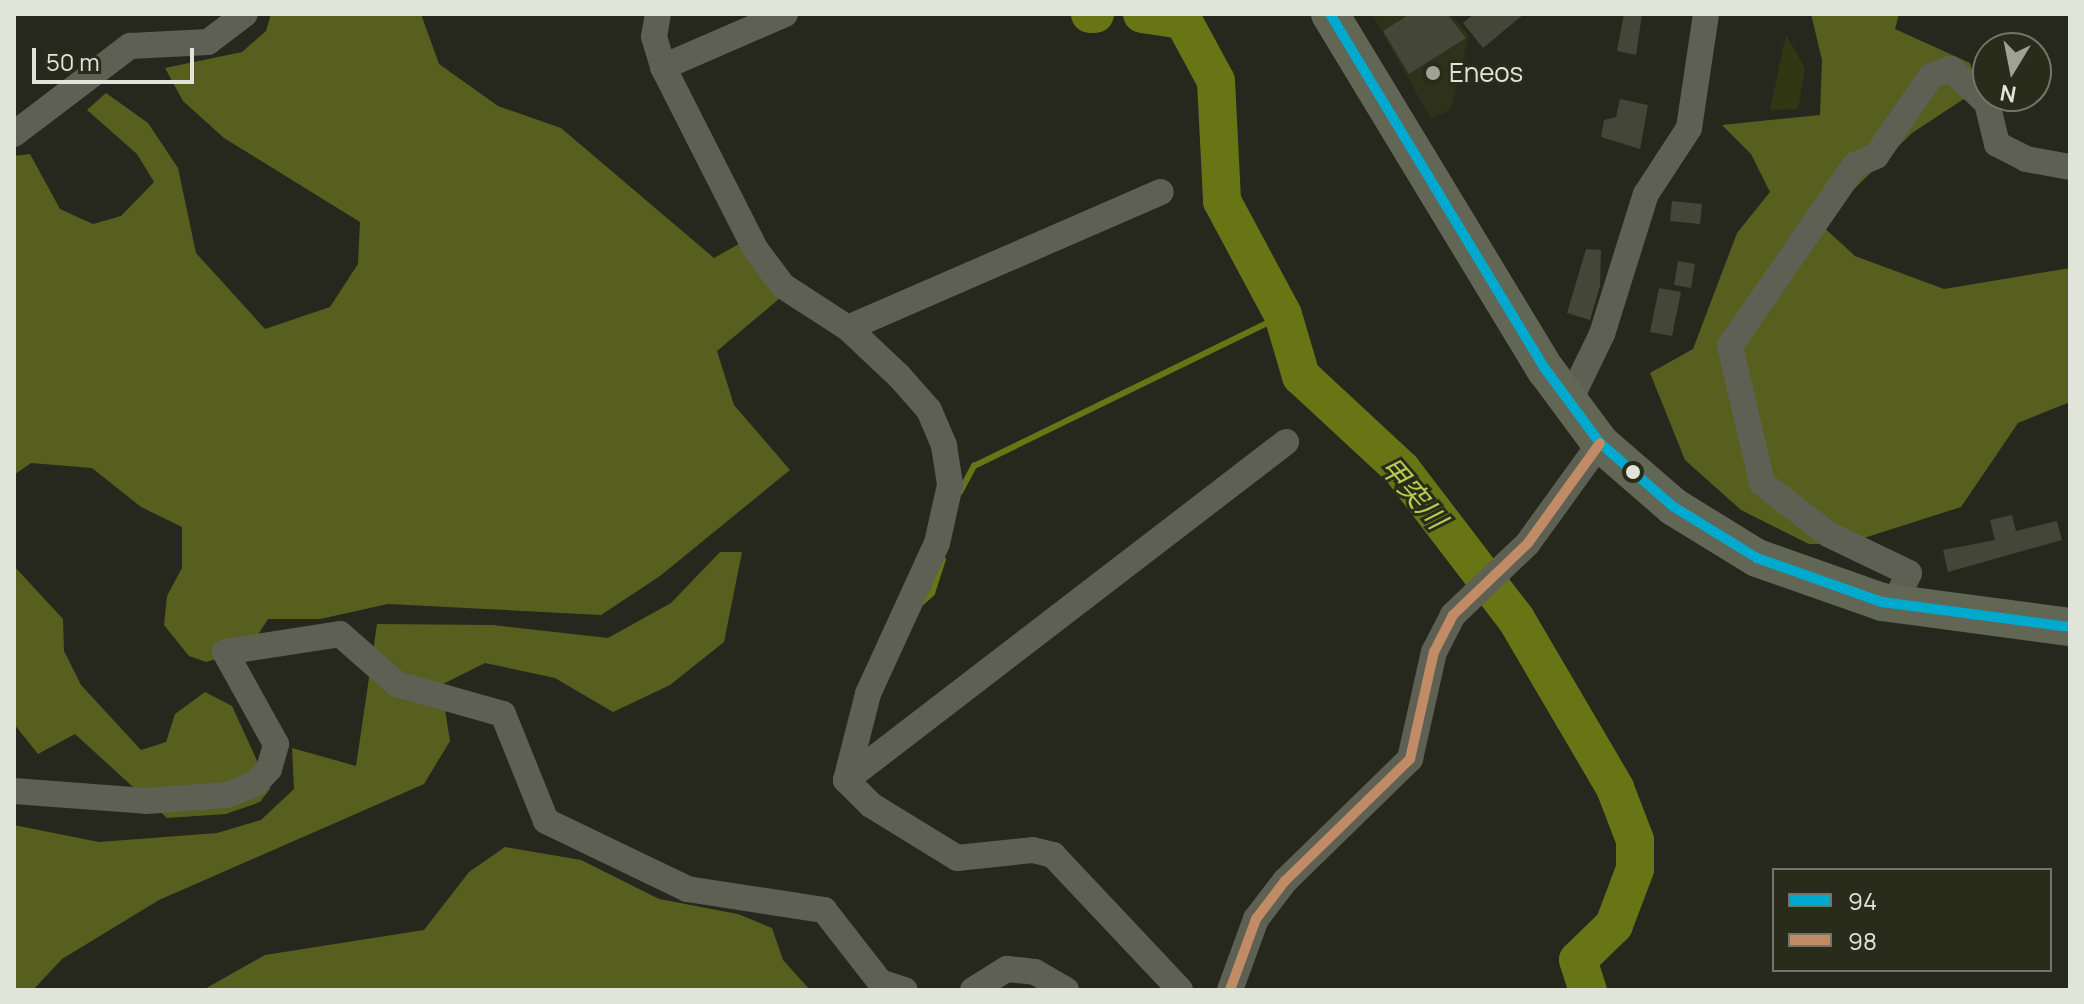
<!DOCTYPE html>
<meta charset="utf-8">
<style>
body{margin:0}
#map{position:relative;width:2084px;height:1004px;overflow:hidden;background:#26281e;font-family:Manrope,"Noto Sans JP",sans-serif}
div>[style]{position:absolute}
.built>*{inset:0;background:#2e321b}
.green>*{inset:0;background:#313712}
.forest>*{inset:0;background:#565f1e}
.stream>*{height:6px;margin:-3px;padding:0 3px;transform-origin:3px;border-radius:3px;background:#687515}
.river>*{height:38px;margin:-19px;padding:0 19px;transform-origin:19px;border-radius:19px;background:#687515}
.building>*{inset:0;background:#444638}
.minor>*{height:26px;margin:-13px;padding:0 13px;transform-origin:13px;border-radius:13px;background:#5e6054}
.highway>*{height:38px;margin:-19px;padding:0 19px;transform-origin:19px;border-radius:19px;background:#626655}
.bus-1>*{height:10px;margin:-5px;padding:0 5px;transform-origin:5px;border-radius:5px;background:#00a9ce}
.bus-2>*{height:10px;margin:-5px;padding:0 5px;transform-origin:5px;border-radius:5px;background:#c18c65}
.dots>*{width:22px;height:22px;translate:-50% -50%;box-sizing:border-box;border:4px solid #292c1a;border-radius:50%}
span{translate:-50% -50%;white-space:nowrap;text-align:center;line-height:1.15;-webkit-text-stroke:6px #292c1a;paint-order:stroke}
.poi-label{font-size:26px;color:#e1e4d8}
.left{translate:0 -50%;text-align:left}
.water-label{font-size:28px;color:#b7cb4c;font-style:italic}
.frame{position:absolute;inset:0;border:16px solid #e1e4d8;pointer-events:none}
.legend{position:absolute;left:1772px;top:868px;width:280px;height:104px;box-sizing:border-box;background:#292c1a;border:2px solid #737666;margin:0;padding:10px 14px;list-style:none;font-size:24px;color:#e1e4d8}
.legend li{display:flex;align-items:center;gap:16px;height:40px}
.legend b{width:40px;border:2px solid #737666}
.north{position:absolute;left:1972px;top:32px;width:80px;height:80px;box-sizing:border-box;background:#292c1a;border:2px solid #737666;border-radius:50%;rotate:190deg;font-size:22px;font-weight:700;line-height:32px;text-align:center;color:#e1e4d8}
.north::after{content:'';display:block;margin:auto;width:28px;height:36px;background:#a0a297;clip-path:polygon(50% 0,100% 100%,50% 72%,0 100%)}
.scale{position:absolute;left:32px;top:48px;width:162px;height:36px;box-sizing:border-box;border:4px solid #e1e4d8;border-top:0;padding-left:10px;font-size:24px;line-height:28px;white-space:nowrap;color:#e1e4d8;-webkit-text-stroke:6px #292c1a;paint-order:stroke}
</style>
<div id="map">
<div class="built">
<div style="clip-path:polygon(1372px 14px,1451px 14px,1469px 36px,1451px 109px,1431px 119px)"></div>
</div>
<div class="green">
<div style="clip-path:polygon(1786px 35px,1805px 68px,1798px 109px,1770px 110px)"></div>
</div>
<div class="forest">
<div style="clip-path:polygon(271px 14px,421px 14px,439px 64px,498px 106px,561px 128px,714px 258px,739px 244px,780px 298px,717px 351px,734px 405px,790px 470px,660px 576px,601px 615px,388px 604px,320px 619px,268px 619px,248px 650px,206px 662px,189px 656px,164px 625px,167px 596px,182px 568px,182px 527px,141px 507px,92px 468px,31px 463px,14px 475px,14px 156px,30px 154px,60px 209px,93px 224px,121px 216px,154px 182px,137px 154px,87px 110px,106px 93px,148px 123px,178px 168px,196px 253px,265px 329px,330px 307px,358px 264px,360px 222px,224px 138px,183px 101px,165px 68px,242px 52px,266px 31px)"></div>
<div style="clip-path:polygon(1811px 14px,1899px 14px,1895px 29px,1970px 63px,1979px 89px,1912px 133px,1819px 223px,1855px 256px,1944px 289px,2070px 268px,2070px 402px,2018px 423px,1961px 507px,1845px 544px,1809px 544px,1741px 510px,1685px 460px,1650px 373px,1693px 349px,1737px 233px,1770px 192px,1751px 154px,1722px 125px,1820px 115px,1822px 60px)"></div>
<div style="clip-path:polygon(720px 552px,742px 552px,724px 642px,670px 685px,613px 712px,555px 678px,485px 663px,441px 685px,450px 741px,424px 784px,159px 900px,62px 959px,33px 990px,14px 990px,14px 825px,99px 842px,217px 833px,261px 820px,294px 789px,292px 748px,356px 766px,377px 624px,493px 625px,608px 638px,671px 603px)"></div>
<div style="clip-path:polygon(14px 566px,63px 619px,64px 651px,81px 685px,141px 750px,166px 742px,175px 714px,205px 692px,232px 706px,270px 789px,260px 802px,226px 814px,167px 818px,75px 734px,38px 754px,14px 724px)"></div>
<div style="clip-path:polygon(505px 847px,581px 860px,659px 899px,738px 914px,772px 928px,783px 960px,810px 990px,203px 990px,265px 955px,424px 930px,469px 872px)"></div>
</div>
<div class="stream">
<div style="left:960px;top:492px;width:30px;rotate:-62deg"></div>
<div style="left:974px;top:466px;width:344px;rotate:-26deg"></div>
<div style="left:921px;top:603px;width:15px;rotate:-42deg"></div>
<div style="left:932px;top:593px;width:35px;rotate:-72deg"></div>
</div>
<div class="river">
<div style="left:1090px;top:14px;width:5px"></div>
<div style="left:1142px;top:14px;width:41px;rotate:8.3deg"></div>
<div style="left:1183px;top:20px;width:69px;rotate:61.6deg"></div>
<div style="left:1216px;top:81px;width:120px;rotate:87.1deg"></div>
<div style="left:1222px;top:201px;width:129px;rotate:61.8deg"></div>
<div style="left:1283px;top:315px;width:64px;rotate:73.6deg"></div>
<div style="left:1301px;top:376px;width:138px;rotate:42.9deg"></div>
<div style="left:1402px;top:470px;width:188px;rotate:52.6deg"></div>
<div style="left:1516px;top:619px;width:196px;rotate:59.6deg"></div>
<div style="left:1615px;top:788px;width:56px;rotate:69deg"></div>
<div style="left:1635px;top:840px;width:29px;rotate:90deg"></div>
<div style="left:1635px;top:869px;width:60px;rotate:110.6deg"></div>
<div style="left:1614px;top:925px;width:50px;rotate:135.8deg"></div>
<div style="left:1578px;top:960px;width:32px;rotate:72deg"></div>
</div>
<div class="building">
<div style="clip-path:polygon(1410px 14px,1447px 14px,1466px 38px,1409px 74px,1383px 31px)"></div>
<div style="clip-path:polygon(1474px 14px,1524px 14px,1483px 48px,1463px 23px)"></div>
<div style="clip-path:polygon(1624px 14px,1642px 14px,1636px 55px,1617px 51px)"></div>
<div style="clip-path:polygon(1620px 99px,1648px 105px,1640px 149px,1601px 137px,1604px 120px,1616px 117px)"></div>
<div style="clip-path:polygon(1672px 201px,1702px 204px,1700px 224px,1670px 221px)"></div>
<div style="clip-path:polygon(1586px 249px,1601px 250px,1600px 286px,1590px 320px,1567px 313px)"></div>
<div style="clip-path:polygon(1678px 261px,1695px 264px,1691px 288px,1674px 285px)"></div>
<div style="clip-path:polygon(1659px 288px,1681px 292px,1672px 336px,1650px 332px)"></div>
<div style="clip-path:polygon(2012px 515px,2016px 531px,2057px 521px,2062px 540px,1948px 572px,1943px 550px,1995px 540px,1990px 520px)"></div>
</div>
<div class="minor">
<div style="left:658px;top:14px;width:23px;rotate:100deg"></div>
<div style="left:654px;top:37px;width:31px;rotate:73deg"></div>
<div style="left:663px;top:67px;width:205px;rotate:63.1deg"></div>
<div style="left:756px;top:250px;width:45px;rotate:53.1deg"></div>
<div style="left:783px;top:286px;width:77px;rotate:32.9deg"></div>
<div style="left:848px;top:328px;width:70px;rotate:43.3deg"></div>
<div style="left:899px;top:376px;width:45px;rotate:48.6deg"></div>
<div style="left:929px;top:410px;width:39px;rotate:67deg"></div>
<div style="left:944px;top:446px;width:39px;rotate:81deg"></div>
<div style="left:950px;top:485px;width:59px;rotate:102.6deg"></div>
<div style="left:937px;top:543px;width:166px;rotate:114.6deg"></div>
<div style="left:868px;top:694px;width:89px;rotate:104.3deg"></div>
<div style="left:663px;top:67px;width:133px;rotate:-23.5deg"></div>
<div style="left:14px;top:134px;width:146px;rotate:-37.2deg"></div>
<div style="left:130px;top:46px;width:78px;rotate:-2.9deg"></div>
<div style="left:208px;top:42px;width:46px;rotate:-37.1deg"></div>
<div style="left:848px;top:328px;width:341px;rotate:-23.5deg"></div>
<div style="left:1569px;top:402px;width:76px;rotate:-64.1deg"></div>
<div style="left:1602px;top:334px;width:147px;rotate:-72.6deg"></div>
<div style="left:1646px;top:194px;width:79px;rotate:-56.9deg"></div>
<div style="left:1689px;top:128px;width:115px;rotate:-81.5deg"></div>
<div style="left:1894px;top:604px;width:34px;rotate:-64deg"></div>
<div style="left:1909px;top:573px;width:90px;rotate:-154.3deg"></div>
<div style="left:1828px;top:534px;width:83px;rotate:-142.3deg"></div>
<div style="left:1762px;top:483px;width:141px;rotate:-103.1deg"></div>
<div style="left:1730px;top:346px;width:220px;rotate:-55.4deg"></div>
<div style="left:1855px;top:165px;width:23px;rotate:-23deg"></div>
<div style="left:1876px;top:156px;width:97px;rotate:-55.5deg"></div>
<div style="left:1931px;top:76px;width:21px;rotate:-19deg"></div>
<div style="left:1951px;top:69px;width:50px;rotate:43.4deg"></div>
<div style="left:1987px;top:103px;width:42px;rotate:76.3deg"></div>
<div style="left:1997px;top:144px;width:33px;rotate:27deg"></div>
<div style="left:2026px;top:159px;width:45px;rotate:10.3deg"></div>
<div style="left:846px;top:780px;width:555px;rotate:-37.53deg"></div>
<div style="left:846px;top:780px;width:35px;rotate:45deg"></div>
<div style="left:871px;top:805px;width:101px;rotate:31.6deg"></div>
<div style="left:957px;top:858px;width:76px;rotate:-6deg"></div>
<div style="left:1033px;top:850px;width:21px;rotate:14deg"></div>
<div style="left:1053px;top:855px;width:185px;rotate:46.7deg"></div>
<div style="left:14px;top:791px;width:132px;rotate:4.3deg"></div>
<div style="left:146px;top:801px;width:81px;rotate:-4.2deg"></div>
<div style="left:227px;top:795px;width:31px;rotate:-22deg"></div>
<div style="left:256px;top:783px;width:19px;rotate:-47deg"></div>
<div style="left:269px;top:769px;width:26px;rotate:-74deg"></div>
<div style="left:276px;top:744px;width:105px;rotate:-119deg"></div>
<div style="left:225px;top:652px;width:116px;rotate:-8.9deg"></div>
<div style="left:340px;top:634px;width:76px;rotate:41.3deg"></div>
<div style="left:397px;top:684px;width:110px;rotate:15.8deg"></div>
<div style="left:503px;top:714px;width:115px;rotate:68.1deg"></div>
<div style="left:546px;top:821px;width:157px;rotate:25.7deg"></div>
<div style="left:687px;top:889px;width:139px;rotate:8.7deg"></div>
<div style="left:824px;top:910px;width:91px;rotate:52.1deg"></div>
<div style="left:880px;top:982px;width:26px;rotate:18deg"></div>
<div style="left:973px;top:990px;width:40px;rotate:-32deg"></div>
<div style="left:1007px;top:969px;width:28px;rotate:6deg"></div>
<div style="left:1035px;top:972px;width:36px;rotate:30deg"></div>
<div style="left:1230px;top:990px;width:76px;rotate:-69.9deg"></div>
<div style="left:1256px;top:919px;width:48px;rotate:-52.7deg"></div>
<div style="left:1285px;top:881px;width:175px;rotate:-44.3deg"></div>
<div style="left:1410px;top:759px;width:110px;rotate:-77.4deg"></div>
<div style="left:1434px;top:652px;width:42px;rotate:-62.8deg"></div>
<div style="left:1453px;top:615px;width:104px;rotate:-43.8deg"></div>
<div style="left:1528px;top:543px;width:123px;rotate:-54.2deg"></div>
</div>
<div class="highway">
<div style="left:1330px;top:14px;width:416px;rotate:58.8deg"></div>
<div style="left:1546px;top:370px;width:91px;rotate:53.5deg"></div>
<div style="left:1600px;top:443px;width:98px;rotate:40.9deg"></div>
<div style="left:1674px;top:507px;width:97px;rotate:31.6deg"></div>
<div style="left:1757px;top:558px;width:133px;rotate:19.4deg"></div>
<div style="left:1882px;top:602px;width:190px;rotate:7.6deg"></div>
</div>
<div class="bus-1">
<div style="left:1330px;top:14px;width:416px;rotate:58.8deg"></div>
<div style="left:1546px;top:370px;width:91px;rotate:53.5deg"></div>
<div style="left:1600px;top:443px;width:98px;rotate:40.9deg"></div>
<div style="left:1674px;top:507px;width:97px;rotate:31.6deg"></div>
<div style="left:1757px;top:558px;width:133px;rotate:19.4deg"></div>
<div style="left:1882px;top:602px;width:190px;rotate:7.6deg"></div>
</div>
<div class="bus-2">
<div style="left:1230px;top:990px;width:76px;rotate:-69.9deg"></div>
<div style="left:1256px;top:919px;width:48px;rotate:-52.7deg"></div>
<div style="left:1285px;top:881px;width:175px;rotate:-44.3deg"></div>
<div style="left:1410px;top:759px;width:110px;rotate:-77.4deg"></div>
<div style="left:1434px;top:652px;width:42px;rotate:-62.8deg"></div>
<div style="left:1453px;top:615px;width:104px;rotate:-43.8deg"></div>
<div style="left:1528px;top:543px;width:123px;rotate:-54.2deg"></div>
</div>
<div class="dots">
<div style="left:1433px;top:73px;background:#a0a297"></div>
<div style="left:1633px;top:472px;background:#e1e4d8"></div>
</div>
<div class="poi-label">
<span class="left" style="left:1449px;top:73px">Eneos</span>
</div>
<div class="water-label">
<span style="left:1414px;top:492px;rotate:49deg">甲突川</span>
</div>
<div class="frame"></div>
<ul class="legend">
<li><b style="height:10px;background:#00a9ce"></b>94</li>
<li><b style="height:10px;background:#c18c65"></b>98</li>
</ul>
<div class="north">N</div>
<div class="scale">50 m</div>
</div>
